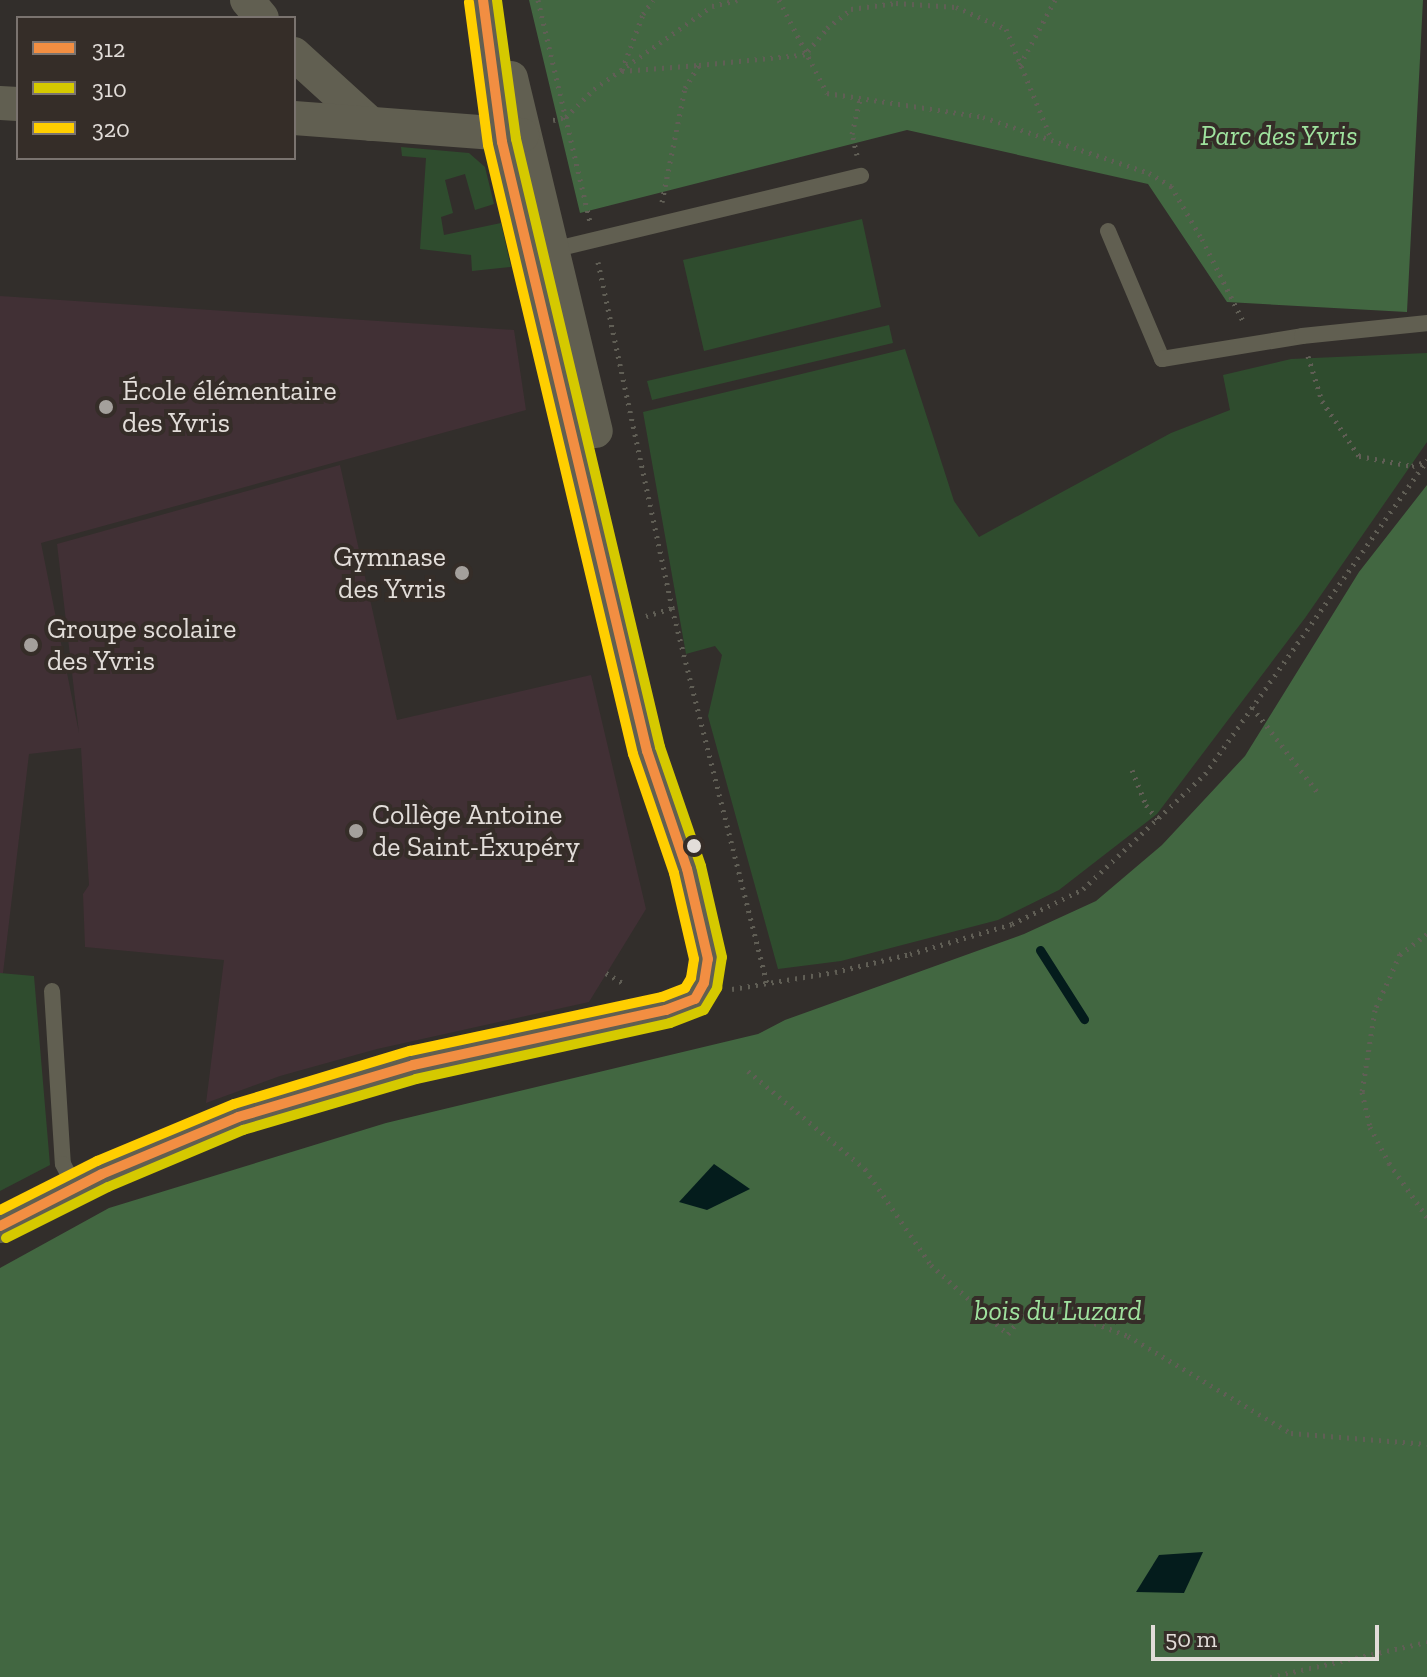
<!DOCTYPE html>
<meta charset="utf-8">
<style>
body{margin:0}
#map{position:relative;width:1427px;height:1677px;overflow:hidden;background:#322e2b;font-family:"Zilla Slab",serif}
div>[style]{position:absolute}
.education>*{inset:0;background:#413035}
.green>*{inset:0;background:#2f4c2e}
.forest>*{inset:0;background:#426741}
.water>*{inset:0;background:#041c1c}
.stream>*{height:9px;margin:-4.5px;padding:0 4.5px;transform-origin:4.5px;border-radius:4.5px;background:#041c1c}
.path>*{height:5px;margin-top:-2.5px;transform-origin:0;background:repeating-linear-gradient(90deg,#605e55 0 2px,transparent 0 8px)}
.service>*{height:16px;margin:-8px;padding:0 8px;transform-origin:8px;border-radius:8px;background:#615f51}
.minor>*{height:34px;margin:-17px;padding:0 17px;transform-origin:17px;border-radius:17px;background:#615f51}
.bus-1>*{height:10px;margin:-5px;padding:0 5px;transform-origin:5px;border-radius:5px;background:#f28e42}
.bus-2>*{height:10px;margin:-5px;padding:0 5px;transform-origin:5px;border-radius:5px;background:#d5c900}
.bus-3>*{height:10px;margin:-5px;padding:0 5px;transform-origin:5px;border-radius:5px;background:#ffce00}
.dots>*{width:22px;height:22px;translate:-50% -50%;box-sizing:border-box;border:4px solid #352d28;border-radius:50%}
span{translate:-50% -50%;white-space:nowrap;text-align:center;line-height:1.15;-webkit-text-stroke:8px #352d28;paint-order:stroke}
.park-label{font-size:28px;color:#9fe29e;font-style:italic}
.poi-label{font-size:28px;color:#e2ddd9}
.left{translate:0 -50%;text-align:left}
.right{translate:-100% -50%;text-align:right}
.legend{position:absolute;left:16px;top:16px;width:280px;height:144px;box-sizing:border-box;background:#352d28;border:2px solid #7a736f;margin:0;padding:10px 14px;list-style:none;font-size:24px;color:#e2ddd9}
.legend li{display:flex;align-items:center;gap:16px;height:40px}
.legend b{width:40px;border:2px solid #7a736f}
.scale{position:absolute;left:1151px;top:1625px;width:228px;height:36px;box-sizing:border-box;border:4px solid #e2ddd9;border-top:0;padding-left:10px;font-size:24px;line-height:28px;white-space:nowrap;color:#e2ddd9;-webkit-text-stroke:6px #352d28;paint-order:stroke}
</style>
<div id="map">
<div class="education">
<div style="clip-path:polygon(0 296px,514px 330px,526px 410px,41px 543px,79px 733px,57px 544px,340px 465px,397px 720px,591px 675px,646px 909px,589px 1002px,377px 1049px,280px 1076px,206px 1103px,224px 960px,85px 947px,83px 894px,89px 885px,81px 748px,29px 754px,3px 973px,0 973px)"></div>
</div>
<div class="green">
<div style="clip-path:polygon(401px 147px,469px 153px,485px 167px,494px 204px,475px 210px,465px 174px,445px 180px,453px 213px,441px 217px,444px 235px,501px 223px,511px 267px,472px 271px,471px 255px,420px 249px,426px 158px,402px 156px)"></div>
<div style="clip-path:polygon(862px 219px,881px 307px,704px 351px,683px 260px)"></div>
<div style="clip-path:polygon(889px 325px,893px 343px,652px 400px,647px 381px)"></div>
<div style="clip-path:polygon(905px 349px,954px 501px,979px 537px,1171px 433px,1230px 410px,1223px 375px,1291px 359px,1427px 353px,1427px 442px,1305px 618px,1157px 814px,1059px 890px,998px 920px,841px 961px,778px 969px,708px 716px,722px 655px,715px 646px,686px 654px,643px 412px)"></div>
<div style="clip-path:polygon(0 973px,34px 976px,50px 1165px,0 1191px)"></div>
</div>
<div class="forest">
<div style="clip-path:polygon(529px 0,1423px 0,1407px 312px,1227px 302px,1148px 184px,907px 130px,580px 213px)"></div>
<div style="clip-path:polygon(1427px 485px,1427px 1677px,0 1677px,0 1268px,109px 1208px,386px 1123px,758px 1034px,785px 1020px,1024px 934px,1096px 901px,1162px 845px,1245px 756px,1359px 572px)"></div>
</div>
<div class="water">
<div style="clip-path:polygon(714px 1164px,750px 1189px,707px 1210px,679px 1202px)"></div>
<div style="clip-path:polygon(1203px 1552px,1184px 1593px,1136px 1592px,1159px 1555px)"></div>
</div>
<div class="stream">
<div style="left:1040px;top:950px;width:82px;rotate:57.5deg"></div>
</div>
<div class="path">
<div style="left:538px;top:0;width:227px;rotate:76.8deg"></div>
<div style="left:779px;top:0;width:105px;rotate:62.7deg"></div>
<div style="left:827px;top:93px;width:158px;rotate:8.7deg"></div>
<div style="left:983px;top:117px;width:175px;rotate:18.6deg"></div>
<div style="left:1149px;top:173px;width:26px;rotate:31deg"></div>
<div style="left:1171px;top:186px;width:61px;rotate:59.7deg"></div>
<div style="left:1202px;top:239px;width:94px;rotate:63.4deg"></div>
<div style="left:808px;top:51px;width:30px;rotate:-50deg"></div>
<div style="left:827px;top:28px;width:31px;rotate:-38deg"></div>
<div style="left:851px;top:9px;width:45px;rotate:-7.6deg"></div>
<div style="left:896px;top:3px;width:60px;rotate:3.8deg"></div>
<div style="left:956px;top:7px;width:55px;rotate:23.7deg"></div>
<div style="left:1006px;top:29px;width:116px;rotate:67.6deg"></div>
<div style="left:1020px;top:65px;width:74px;rotate:-61.7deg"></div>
<div style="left:622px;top:70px;width:60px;rotate:-69.4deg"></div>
<div style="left:643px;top:14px;width:17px;rotate:-54deg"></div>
<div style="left:622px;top:71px;width:77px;rotate:-4.5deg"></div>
<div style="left:553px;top:120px;width:13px;rotate:-13deg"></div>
<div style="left:566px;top:117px;width:40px;rotate:-45deg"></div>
<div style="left:594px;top:89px;width:144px;rotate:-35.1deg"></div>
<div style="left:712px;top:6px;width:26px;rotate:-13deg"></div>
<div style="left:857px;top:155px;width:22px;rotate:-103deg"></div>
<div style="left:852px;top:134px;width:35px;rotate:-77deg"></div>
<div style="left:662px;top:202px;width:116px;rotate:-78.6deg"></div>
<div style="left:685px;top:88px;width:27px;rotate:-59deg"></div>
<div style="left:699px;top:65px;width:112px;rotate:-5.7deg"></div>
<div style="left:598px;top:262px;width:354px;rotate:77.9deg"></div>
<div style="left:672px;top:608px;width:388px;rotate:75.8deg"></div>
<div style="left:1308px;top:356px;width:47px;rotate:72.7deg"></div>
<div style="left:1322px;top:401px;width:66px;rotate:56.1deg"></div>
<div style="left:1359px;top:456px;width:54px;rotate:10.7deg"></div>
<div style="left:1412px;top:466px;width:14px;rotate:-17deg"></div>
<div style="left:646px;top:616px;width:27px;rotate:-17deg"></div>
<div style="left:1252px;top:707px;width:110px;rotate:52.4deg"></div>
<div style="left:1132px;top:770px;width:38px;rotate:68deg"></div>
<div style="left:1146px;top:805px;width:19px;rotate:51deg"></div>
<div style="left:1427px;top:934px;width:34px;rotate:143deg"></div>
<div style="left:1400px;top:954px;width:61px;rotate:114.1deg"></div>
<div style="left:1375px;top:1010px;width:83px;rotate:99deg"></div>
<div style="left:1362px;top:1092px;width:36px;rotate:77deg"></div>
<div style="left:1370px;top:1127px;width:41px;rotate:62.2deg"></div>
<div style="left:1389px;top:1163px;width:66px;rotate:54.9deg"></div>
<div style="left:606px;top:973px;width:23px;rotate:31deg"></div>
<div style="left:732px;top:989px;width:104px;rotate:-9.4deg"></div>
<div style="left:835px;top:972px;width:77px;rotate:-13.5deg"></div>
<div style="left:910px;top:954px;width:106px;rotate:-16.4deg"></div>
<div style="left:1012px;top:924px;width:79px;rotate:-26.2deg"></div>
<div style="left:1083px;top:889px;width:168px;rotate:-43.3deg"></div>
<div style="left:1205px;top:774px;width:385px;rotate:-54.7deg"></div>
<div style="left:748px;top:1071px;width:153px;rotate:39.9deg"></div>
<div style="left:865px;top:1169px;width:116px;rotate:55.5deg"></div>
<div style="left:931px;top:1265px;width:103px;rotate:41.9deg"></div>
<div style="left:1008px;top:1334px;width:43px;rotate:-51.5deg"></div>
<div style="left:1035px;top:1300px;width:100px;rotate:21.2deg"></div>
<div style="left:1128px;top:1336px;width:190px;rotate:30.8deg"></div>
<div style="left:1291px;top:1433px;width:136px;rotate:4.6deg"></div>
<div style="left:1270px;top:1677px;width:161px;rotate:-12.6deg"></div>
</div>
<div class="service">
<div style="left:1108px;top:231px;width:139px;rotate:67.1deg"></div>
<div style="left:1162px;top:359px;width:142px;rotate:-9.3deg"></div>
<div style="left:1302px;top:336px;width:126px;rotate:-5.9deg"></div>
<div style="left:548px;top:251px;width:322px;rotate:-13.5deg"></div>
<div style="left:52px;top:991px;width:173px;rotate:86.4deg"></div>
<div style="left:63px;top:1164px;width:27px;rotate:63deg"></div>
</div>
<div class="minor">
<div style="left:247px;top:0;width:23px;rotate:50deg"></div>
<div style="left:294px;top:54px;width:104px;rotate:42.3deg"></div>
<div style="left:511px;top:78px;width:363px;rotate:76.5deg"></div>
<div style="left:0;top:103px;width:18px;rotate:3deg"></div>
<div style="left:294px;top:118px;width:229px;rotate:4.3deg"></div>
<div style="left:0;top:1226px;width:114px;rotate:-27deg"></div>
<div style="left:102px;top:1174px;width:147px;rotate:-22.7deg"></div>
<div style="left:238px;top:1117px;width:183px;rotate:-16.5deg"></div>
<div style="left:413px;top:1065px;width:259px;rotate:-12.3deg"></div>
<div style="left:666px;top:1010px;width:31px;rotate:-21deg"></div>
<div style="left:695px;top:999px;width:18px;rotate:-61deg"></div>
<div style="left:704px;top:983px;width:24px;rotate:-81deg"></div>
<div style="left:708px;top:959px;width:92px;rotate:-103.1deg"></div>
<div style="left:687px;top:869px;width:125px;rotate:-108.7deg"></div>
<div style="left:647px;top:751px;width:626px;rotate:-103.39deg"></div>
<div style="left:502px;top:142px;width:143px;rotate:-97.6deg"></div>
</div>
<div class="bus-1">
<div style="left:0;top:1226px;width:114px;rotate:-27deg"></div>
<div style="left:102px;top:1174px;width:147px;rotate:-22.7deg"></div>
<div style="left:238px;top:1117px;width:183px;rotate:-16.5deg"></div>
<div style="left:413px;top:1065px;width:259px;rotate:-12.3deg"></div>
<div style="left:666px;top:1010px;width:31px;rotate:-21deg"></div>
<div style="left:695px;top:999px;width:18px;rotate:-61deg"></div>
<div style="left:704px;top:983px;width:24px;rotate:-81deg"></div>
<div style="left:708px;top:959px;width:92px;rotate:-103.1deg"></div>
<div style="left:687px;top:869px;width:125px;rotate:-108.7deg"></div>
<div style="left:647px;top:751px;width:626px;rotate:-103.39deg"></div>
<div style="left:502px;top:142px;width:143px;rotate:-97.6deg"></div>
</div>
<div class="bus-2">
<div style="left:6px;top:1238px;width:114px;rotate:-26.6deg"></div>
<div style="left:108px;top:1187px;width:147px;rotate:-22.9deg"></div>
<div style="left:243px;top:1130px;width:180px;rotate:-16.4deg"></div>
<div style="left:416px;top:1079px;width:260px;rotate:-12.4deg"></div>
<div style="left:670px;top:1023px;width:36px;rotate:-21deg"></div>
<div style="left:704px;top:1010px;width:26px;rotate:-59deg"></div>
<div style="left:717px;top:988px;width:31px;rotate:-81deg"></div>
<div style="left:722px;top:957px;width:93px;rotate:-103deg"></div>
<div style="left:701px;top:866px;width:126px;rotate:-109deg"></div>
<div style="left:660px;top:747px;width:625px;rotate:-103.32deg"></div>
<div style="left:516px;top:139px;width:140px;rotate:-97.8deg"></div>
</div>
<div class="bus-3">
<div style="left:0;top:1210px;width:109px;rotate:-26.8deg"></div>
<div style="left:97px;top:1161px;width:148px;rotate:-22.6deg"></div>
<div style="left:234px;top:1104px;width:184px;rotate:-16.8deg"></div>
<div style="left:410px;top:1051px;width:258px;rotate:-12.1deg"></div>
<div style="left:662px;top:997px;width:25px;rotate:-21deg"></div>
<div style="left:685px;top:988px;width:12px;rotate:-59deg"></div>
<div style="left:691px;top:978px;width:19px;rotate:-81deg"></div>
<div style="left:694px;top:959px;width:88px;rotate:-103.1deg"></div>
<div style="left:674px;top:873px;width:126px;rotate:-109deg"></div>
<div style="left:633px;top:754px;width:626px;rotate:-103.39deg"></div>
<div style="left:488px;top:145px;width:144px;rotate:-97.6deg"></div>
</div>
<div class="dots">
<div style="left:106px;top:407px;background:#a4a09c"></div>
<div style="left:462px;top:573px;background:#a4a09c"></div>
<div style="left:31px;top:645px;background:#a4a09c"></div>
<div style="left:356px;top:831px;background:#a4a09c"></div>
<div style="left:694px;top:846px;background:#e2ddd9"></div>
</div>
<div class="park-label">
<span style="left:1279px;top:136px">Parc des Yvris</span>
<span style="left:1058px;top:1311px">bois du Luzard</span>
</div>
<div class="poi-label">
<span class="left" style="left:122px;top:407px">École élémentaire<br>des Yvris</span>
<span class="right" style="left:446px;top:573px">Gymnase<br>des Yvris</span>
<span class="left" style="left:47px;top:645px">Groupe scolaire<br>des Yvris</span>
<span class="left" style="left:372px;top:831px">Collège Antoine<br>de Saint-Éxupéry</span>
</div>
<ul class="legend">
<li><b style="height:10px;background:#f28e42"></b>312</li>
<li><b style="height:10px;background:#d5c900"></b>310</li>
<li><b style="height:10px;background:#ffce00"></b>320</li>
</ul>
<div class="scale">50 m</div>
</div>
